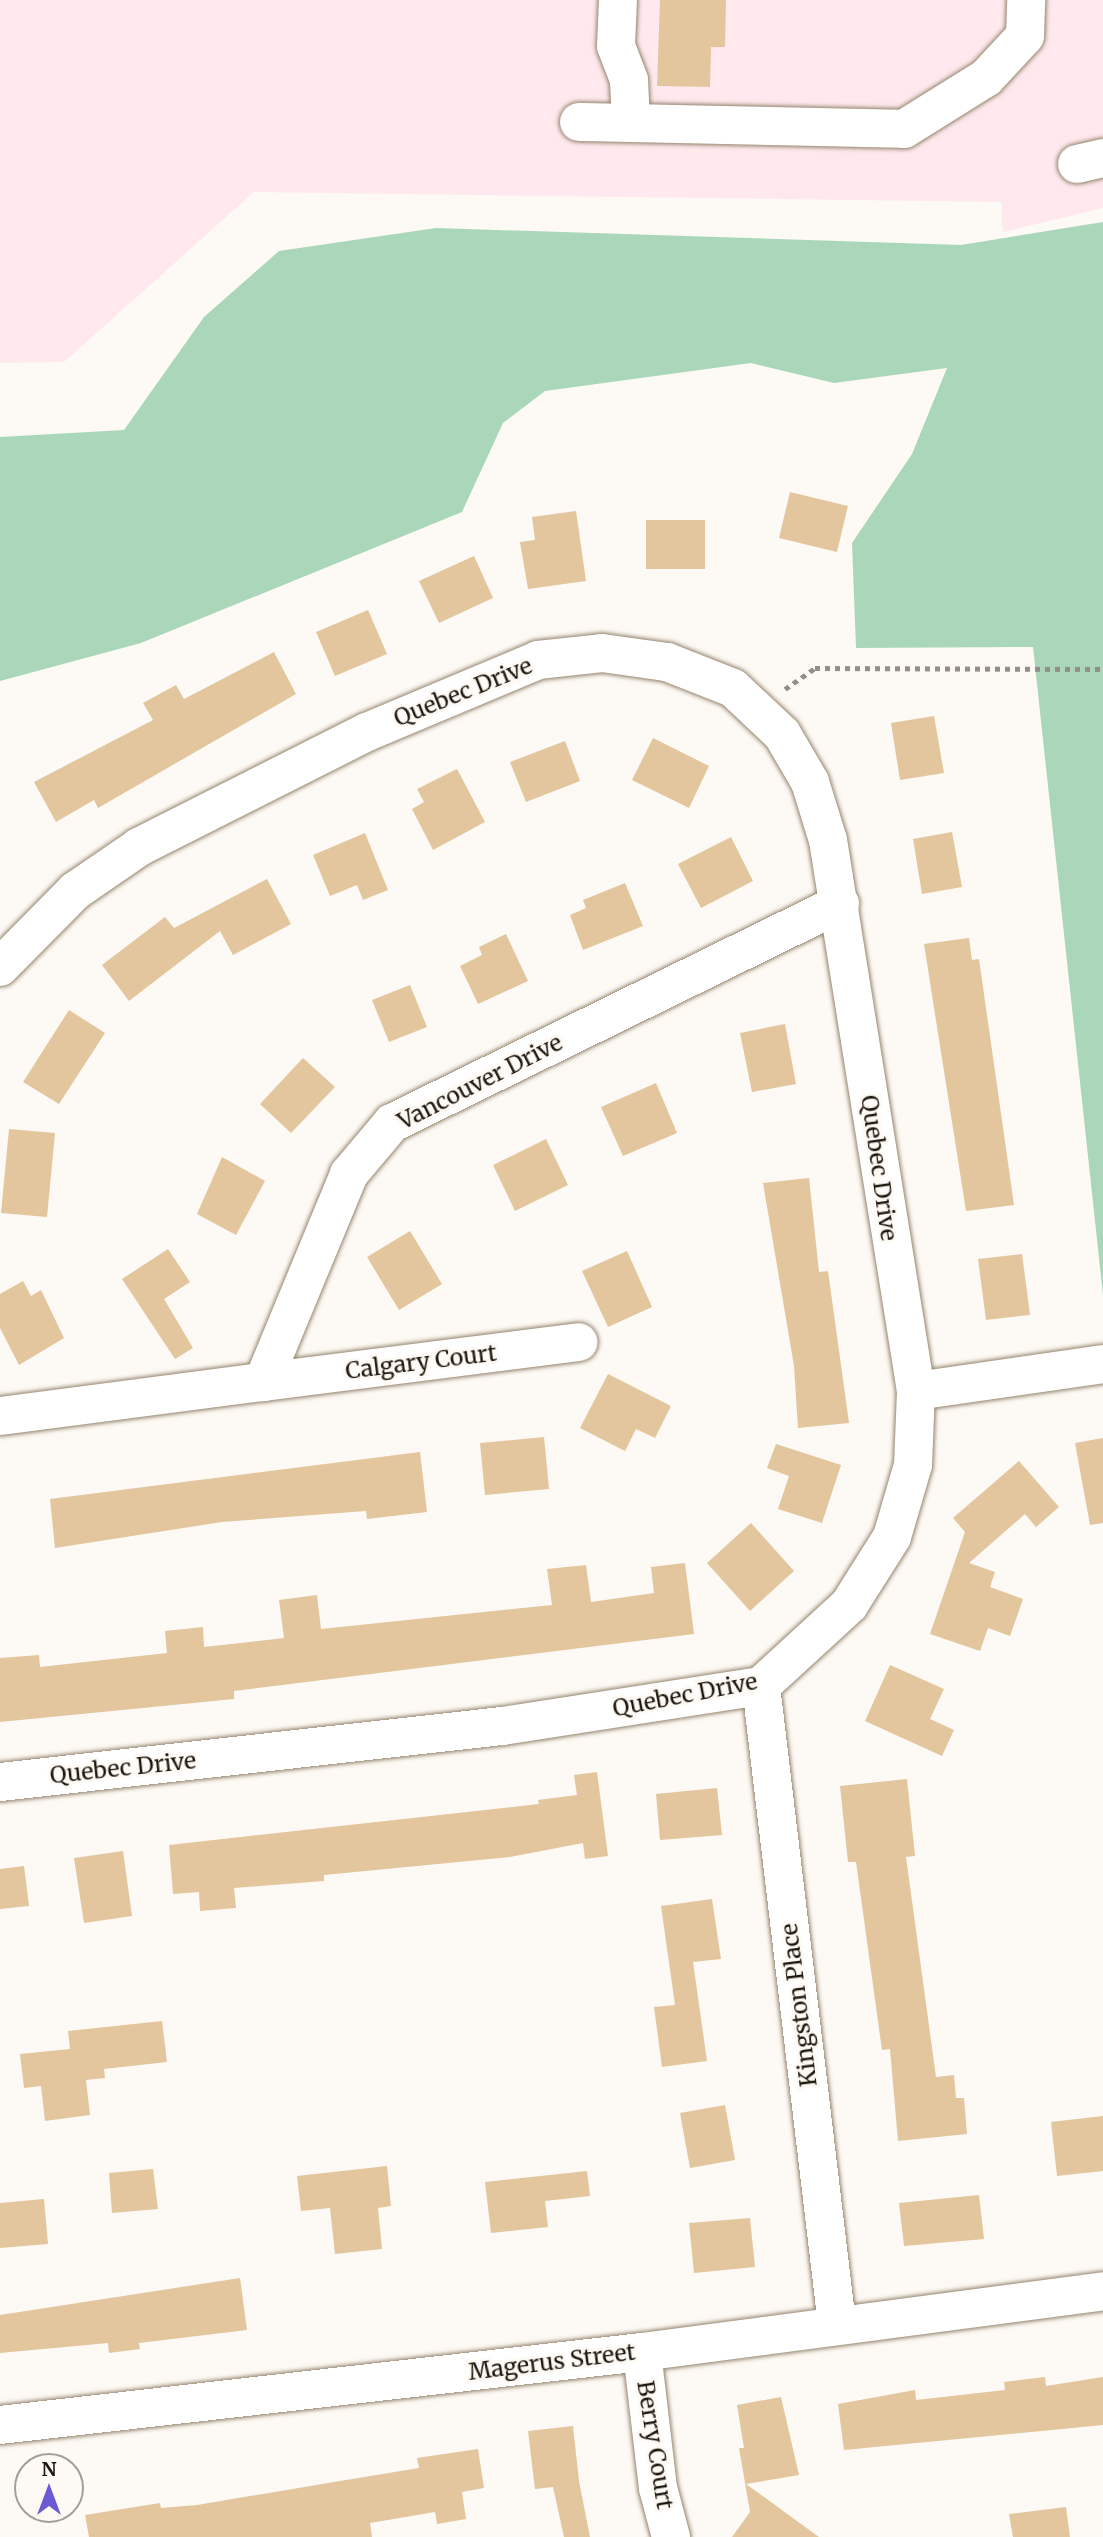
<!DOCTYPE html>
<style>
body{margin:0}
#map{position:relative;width:1103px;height:2537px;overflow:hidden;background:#fdf9f4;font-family:Merriweather,serif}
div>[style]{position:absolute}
.commercial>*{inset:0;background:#ffe9ee}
.forest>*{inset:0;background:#aad7b9}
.building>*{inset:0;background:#e3c69e}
.path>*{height:4.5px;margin-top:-2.25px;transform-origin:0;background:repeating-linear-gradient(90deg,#938e87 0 5px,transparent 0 10px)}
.roads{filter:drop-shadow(0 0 2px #95856e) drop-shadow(0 0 2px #95856e)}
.minor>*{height:38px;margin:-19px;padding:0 19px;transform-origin:19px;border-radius:19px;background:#fff}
span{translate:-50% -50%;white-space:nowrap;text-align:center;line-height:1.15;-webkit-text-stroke:6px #fdf9f4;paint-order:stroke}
.street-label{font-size:23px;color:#1c160d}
.north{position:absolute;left:14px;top:2453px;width:70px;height:70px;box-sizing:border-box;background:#fdf9f4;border:2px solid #a39e98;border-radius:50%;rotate:0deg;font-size:19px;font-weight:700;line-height:28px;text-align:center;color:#1c160d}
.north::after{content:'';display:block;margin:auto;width:24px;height:32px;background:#6b5ad3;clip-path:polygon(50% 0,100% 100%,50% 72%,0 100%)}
</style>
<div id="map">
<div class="commercial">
<div style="clip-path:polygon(0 0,1103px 0,1103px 208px,1003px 232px,1001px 202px,254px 192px,64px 362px,0 363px)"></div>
</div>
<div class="forest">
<div style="clip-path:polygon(1103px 222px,1103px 1295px,1033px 647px,856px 648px,852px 543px,912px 454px,947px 368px,834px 383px,751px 363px,545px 391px,503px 423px,462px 512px,141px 643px,0 681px,0 437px,124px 430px,204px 317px,279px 251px,436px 228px,961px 245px)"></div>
</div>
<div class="building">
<div style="clip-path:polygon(660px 0,726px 0,725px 47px,711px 47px,710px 87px,657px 86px)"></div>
<div style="clip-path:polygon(790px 492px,848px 506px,837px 552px,779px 538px)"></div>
<div style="clip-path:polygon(576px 511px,586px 581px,528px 589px,520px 542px,535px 540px,532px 517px)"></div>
<div style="clip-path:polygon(646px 520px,705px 520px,705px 569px,646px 569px)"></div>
<div style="clip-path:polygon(474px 556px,493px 598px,439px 623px,419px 581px)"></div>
<div style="clip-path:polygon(368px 610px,387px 654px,335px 676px,316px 632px)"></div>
<div style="clip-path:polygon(274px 652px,296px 694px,98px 808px,94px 800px,56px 822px,34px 782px,153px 720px,143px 703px,176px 685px,184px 699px)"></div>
<div style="clip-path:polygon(934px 716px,944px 773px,900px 780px,891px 723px)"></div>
<div style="clip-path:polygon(653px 738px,709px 766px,689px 808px,632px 780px)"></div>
<div style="clip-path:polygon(565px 741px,580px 781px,526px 802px,510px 762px)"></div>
<div style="clip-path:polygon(457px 769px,485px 822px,433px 850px,412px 809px,424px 802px,417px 789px)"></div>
<div style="clip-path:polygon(952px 832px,962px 887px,922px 894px,913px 839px)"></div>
<div style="clip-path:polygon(365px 833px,388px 890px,363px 900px,357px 885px,330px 896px,313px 855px)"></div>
<div style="clip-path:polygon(731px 837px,753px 881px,701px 908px,678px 864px)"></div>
<div style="clip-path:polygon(267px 879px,291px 924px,233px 955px,220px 931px,129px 1001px,102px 965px,165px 917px,174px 928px)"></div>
<div style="clip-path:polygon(625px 883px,643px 926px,583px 950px,570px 915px,586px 908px,583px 900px)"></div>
<div style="clip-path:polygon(506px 934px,528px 981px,478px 1004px,460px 966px,482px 955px,479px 947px)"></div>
<div style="clip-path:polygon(969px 938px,972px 960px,979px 959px,1014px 1205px,966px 1211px,924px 944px)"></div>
<div style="clip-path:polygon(410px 985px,427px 1027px,389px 1042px,372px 1000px)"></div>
<div style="clip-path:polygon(69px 1010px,105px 1033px,59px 1104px,23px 1082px)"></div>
<div style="clip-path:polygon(785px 1024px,796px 1084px,752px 1092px,740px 1033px)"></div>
<div style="clip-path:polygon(303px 1058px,335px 1087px,291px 1133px,260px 1104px)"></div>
<div style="clip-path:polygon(656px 1083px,677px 1133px,623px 1156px,601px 1107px)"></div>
<div style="clip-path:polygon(9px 1129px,55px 1133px,47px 1217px,1px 1213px)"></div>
<div style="clip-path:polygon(546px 1139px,568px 1185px,515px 1211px,493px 1165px)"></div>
<div style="clip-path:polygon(222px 1157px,265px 1181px,236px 1235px,197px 1214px)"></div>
<div style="clip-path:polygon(809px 1178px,819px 1272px,828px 1271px,849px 1423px,798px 1428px,794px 1366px,763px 1183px)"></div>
<div style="clip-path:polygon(410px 1231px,442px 1284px,399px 1310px,367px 1257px)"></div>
<div style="clip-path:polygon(168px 1249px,190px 1282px,164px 1299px,193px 1348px,175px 1359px,122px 1279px)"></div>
<div style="clip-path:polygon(627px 1251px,652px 1307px,608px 1327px,582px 1271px)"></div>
<div style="clip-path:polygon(1022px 1254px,1030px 1315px,986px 1320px,978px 1259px)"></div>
<div style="clip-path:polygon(23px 1281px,31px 1296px,41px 1290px,64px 1338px,19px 1365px,0 1328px,0 1294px)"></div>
<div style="clip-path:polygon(608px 1374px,671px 1406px,655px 1438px,636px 1429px,625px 1451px,580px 1428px)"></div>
<div style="clip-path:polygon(544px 1437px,549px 1489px,485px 1495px,480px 1443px)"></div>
<div style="clip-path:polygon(1103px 1438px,1103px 1523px,1090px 1525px,1075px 1443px)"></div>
<div style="clip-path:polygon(776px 1444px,841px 1465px,822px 1523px,778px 1509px,789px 1476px,767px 1468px)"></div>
<div style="clip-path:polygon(420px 1452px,427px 1512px,367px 1519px,366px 1511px,222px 1522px,55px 1548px,50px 1499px)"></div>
<div style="clip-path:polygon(1019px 1461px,1059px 1507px,1036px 1527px,1025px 1514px,969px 1563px,995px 1572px,990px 1587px,1023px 1599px,1010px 1636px,988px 1628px,980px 1651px,930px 1634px,965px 1532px,953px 1518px)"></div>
<div style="clip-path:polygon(751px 1523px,794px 1571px,750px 1611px,707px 1563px)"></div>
<div style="clip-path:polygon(685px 1563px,694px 1634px,234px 1691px,234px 1699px,0 1722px,0 1658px,39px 1655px,40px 1667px,167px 1653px,165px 1631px,203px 1627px,204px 1647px,284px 1638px,279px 1600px,317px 1595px,321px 1629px,552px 1605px,547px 1569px,586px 1565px,591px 1602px,654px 1593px,651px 1567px)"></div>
<div style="clip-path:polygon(890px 1665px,944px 1689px,930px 1719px,954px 1730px,942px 1756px,865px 1721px)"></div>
<div style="clip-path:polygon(597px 1772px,608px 1856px,585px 1859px,583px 1843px,510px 1857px,324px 1875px,324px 1881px,234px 1888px,236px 1908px,200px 1911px,199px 1892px,173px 1894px,169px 1845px,539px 1804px,538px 1800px,577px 1795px,574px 1775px)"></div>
<div style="clip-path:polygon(907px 1779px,915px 1856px,906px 1857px,936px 2077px,954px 2075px,956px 2098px,964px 2098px,967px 2134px,898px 2141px,890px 2049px,882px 2050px,856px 1862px,848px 1862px,840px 1786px)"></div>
<div style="clip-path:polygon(717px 1788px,722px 1835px,660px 1840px,656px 1794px)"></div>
<div style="clip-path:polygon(123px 1851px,132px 1916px,84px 1923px,74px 1858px)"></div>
<div style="clip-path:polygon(24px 1866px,29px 1906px,0 1909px,0 1869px)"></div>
<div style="clip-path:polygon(712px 1899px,721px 1959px,693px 1962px,707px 2061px,662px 2067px,654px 2007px,675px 2005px,661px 1906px)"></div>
<div style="clip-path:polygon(162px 2021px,167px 2062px,104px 2069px,105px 2078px,86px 2080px,90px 2115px,45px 2121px,41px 2086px,24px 2088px,20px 2054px,70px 2049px,68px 2031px)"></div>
<div style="clip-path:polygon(725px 2105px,735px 2160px,690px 2168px,680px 2113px)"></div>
<div style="clip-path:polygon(1103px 2116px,1103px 2171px,1057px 2176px,1051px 2122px)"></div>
<div style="clip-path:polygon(387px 2166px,391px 2206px,378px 2208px,382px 2249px,335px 2254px,330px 2208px,301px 2211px,297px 2176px)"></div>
<div style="clip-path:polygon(153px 2169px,158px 2209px,112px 2213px,109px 2173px)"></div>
<div style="clip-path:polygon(587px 2171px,590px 2196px,545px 2201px,548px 2227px,491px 2233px,485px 2182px)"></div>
<div style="clip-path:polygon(979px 2195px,984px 2239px,904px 2246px,899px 2203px)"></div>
<div style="clip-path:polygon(44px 2199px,48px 2244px,0 2248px,0 2203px)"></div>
<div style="clip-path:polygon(750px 2218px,755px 2267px,694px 2273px,689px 2223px)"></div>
<div style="clip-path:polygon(240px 2278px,247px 2330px,139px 2343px,140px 2349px,109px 2353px,108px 2343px,0 2353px,0 2315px)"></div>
<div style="clip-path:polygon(1045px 2377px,1046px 2386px,1103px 2377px,1103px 2425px,844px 2450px,838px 2404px,915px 2390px,916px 2400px,1005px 2390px,1004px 2382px)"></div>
<div style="clip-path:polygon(781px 2397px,799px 2475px,746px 2484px,819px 2537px,732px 2537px,750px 2512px,739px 2448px,744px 2448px,737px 2405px)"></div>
<div style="clip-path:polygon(573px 2426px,579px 2481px,590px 2537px,564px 2537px,553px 2487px,535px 2489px,528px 2431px)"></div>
<div style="clip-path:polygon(478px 2449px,484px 2488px,462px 2492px,466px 2519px,437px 2524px,435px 2512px,370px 2523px,372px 2537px,89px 2537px,85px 2515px,160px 2503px,161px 2508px,197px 2505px,334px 2482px,419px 2468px,417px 2458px)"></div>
<div style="clip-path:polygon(1066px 2507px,1070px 2537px,1013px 2537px,1009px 2514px)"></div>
</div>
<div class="path">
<div style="left:785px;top:689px;width:37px;rotate:-35deg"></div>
<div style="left:815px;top:668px;width:288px;rotate:0.2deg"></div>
</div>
<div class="roads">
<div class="minor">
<div style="left:618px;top:0;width:46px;rotate:92.5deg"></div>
<div style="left:616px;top:46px;width:36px;rotate:69deg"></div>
<div style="left:629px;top:80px;width:43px;rotate:87.3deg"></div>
<div style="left:579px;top:122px;width:325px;rotate:1.2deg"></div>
<div style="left:904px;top:129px;width:97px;rotate:-31.9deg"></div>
<div style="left:986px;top:78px;width:57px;rotate:-47.1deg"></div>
<div style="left:1025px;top:36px;width:36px;rotate:-88deg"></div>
<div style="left:1077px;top:164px;width:27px;rotate:-13deg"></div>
<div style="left:0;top:967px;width:107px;rotate:-45.4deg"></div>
<div style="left:75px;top:891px;width:78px;rotate:-34.5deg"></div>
<div style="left:139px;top:847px;width:255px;rotate:-26.8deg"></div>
<div style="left:367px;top:732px;width:186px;rotate:-22.8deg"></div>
<div style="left:538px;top:660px;width:64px;rotate:-6.2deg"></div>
<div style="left:602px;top:653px;width:66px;rotate:7.9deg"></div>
<div style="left:667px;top:662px;width:71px;rotate:21.5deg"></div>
<div style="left:733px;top:688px;width:67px;rotate:43.2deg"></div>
<div style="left:782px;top:734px;width:56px;rotate:59.7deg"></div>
<div style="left:810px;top:782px;width:61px;rotate:72.8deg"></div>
<div style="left:828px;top:840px;width:558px;rotate:80.93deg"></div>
<div style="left:916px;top:1391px;width:74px;rotate:92.3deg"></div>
<div style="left:913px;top:1465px;width:75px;rotate:106.3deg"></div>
<div style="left:892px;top:1537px;width:80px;rotate:122.3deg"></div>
<div style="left:849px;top:1605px;width:120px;rotate:137.4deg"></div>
<div style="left:761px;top:1686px;width:262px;rotate:171.2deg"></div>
<div style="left:502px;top:1726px;width:505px;rotate:173.63deg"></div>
<div style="left:263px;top:1382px;width:318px;rotate:-7.2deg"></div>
<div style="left:916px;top:1391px;width:189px;rotate:-8.2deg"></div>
<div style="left:0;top:1416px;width:265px;rotate:-7.4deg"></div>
<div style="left:263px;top:1382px;width:225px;rotate:-67.5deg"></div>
<div style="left:349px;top:1174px;width:67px;rotate:-49.9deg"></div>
<div style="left:392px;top:1123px;width:499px;rotate:-26.1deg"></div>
<div style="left:761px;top:1686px;width:643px;rotate:83.21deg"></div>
<div style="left:642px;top:2352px;width:137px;rotate:83.3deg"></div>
<div style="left:658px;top:2488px;width:51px;rotate:75.1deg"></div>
<div style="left:0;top:2425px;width:646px;rotate:-6.49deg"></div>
<div style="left:642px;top:2352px;width:465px;rotate:-7.5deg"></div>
</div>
</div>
<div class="street-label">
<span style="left:463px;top:692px;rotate:-22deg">Quebec Drive</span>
<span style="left:480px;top:1082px;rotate:-27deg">Vancouver Drive</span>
<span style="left:879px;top:1168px;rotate:82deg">Quebec Drive</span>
<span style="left:421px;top:1362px;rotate:-7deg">Calgary Court</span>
<span style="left:685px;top:1695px;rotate:-11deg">Quebec Drive</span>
<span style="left:123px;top:1768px;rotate:-6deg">Quebec Drive</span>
<span style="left:799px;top:2005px;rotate:-97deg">Kingston Place</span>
<span style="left:552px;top:2362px;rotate:-7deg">Magerus Street</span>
<span style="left:655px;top:2445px;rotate:81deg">Berry Court</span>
</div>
<div class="north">N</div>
</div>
